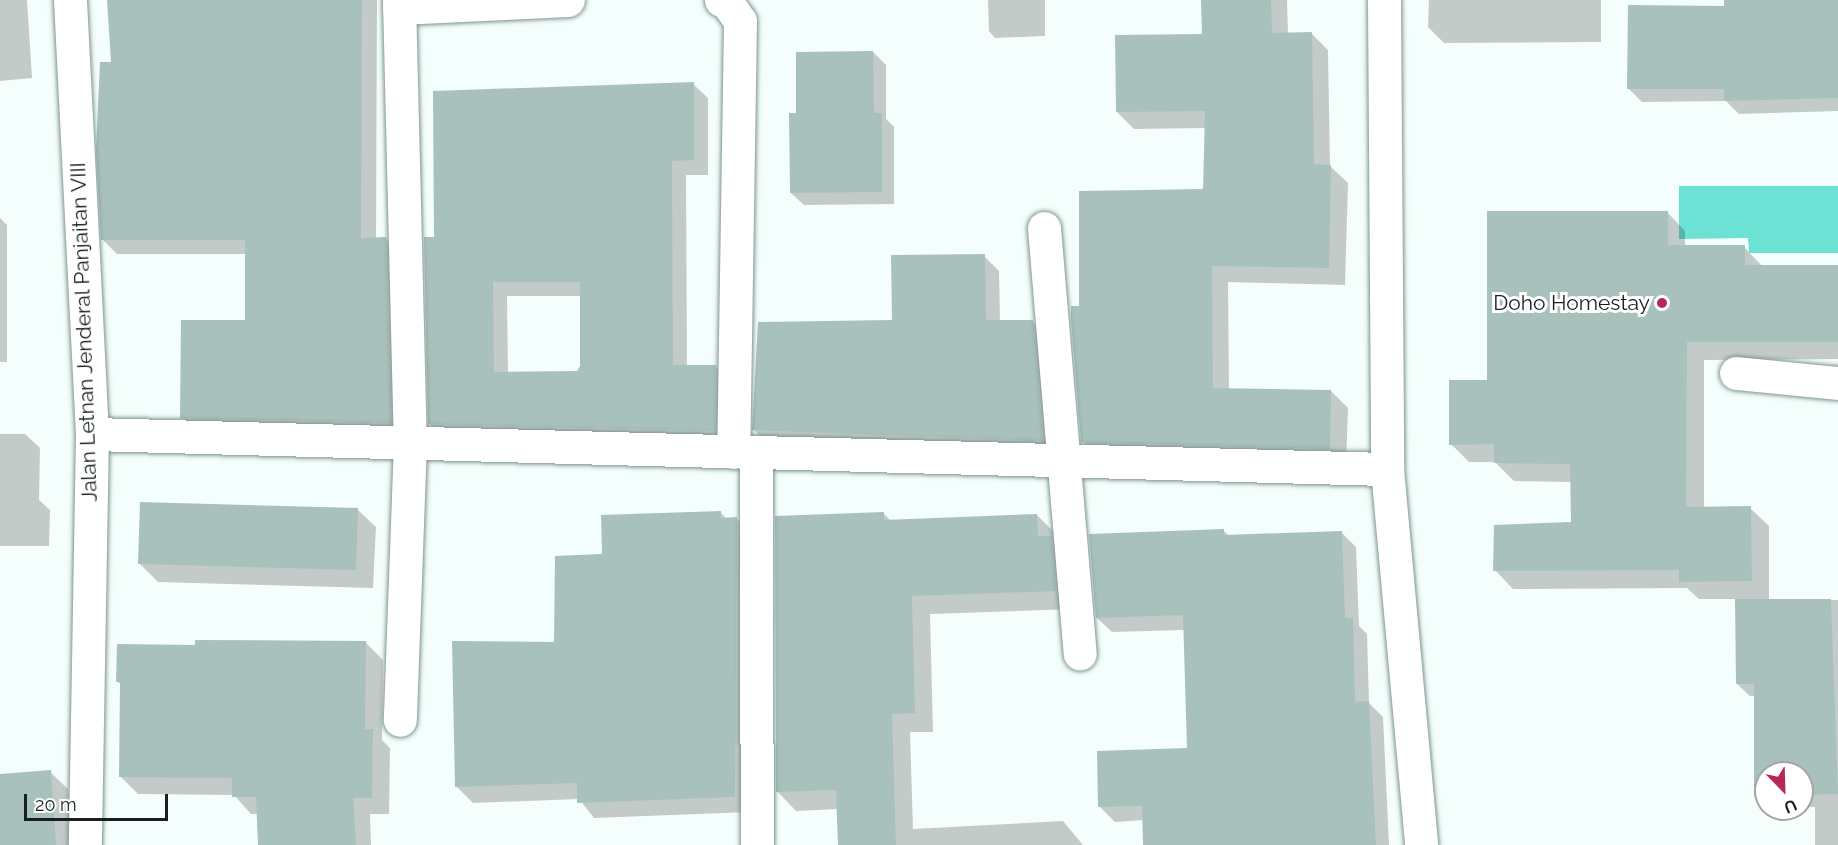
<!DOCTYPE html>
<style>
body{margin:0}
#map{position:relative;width:1838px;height:845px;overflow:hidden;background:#f4fefc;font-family:Raleway,sans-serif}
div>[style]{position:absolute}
.water>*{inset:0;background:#6de1d4}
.shadow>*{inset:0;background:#0003}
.building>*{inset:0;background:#a9c1bd}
.roads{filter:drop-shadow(0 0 2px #7e9592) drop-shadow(0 0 2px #7e9592)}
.minor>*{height:33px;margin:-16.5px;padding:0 16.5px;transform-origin:16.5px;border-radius:16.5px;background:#fff}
.dots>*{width:16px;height:16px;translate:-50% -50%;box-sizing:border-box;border:3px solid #fff;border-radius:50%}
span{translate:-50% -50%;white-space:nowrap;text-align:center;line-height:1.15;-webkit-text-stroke:6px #fff;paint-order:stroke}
.poi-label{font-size:21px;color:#17201e}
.right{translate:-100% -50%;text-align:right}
.street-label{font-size:21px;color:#17201e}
.north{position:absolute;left:1754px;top:761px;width:60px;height:60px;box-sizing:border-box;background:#fff;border:2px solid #a2a6a5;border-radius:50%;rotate:157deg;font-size:16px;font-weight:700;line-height:24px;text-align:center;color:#17201e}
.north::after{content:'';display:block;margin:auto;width:21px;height:27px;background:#b62859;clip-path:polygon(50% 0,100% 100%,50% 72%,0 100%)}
.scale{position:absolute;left:24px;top:794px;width:144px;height:27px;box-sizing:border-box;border:3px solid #17201e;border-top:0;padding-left:8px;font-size:18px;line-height:21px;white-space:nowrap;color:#17201e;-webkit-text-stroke:4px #fff;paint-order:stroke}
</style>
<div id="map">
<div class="water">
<div style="clip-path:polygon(1679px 186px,1838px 186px,1838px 253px,1749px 253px,1748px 238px,1679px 239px)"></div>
</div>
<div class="shadow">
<div style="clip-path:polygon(0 0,27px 0,32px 78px,0 81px)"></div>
<div style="clip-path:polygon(108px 0,377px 0,376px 239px,386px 239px,400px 254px,405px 437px,197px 432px,182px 417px,247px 321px,247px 254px,117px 254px,102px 239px,113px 63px)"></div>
<div style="clip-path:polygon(988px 0,1045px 0,1045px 36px,995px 38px,989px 31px)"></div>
<div style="clip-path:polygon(1203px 0,1287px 0,1288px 34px,1311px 33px,1328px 50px,1330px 166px,1348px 183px,1345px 285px,1228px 282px,1229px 389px,1331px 391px,1348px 408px,1346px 465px,1100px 458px,1082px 441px,1081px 308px,1205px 191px,1206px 128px,1134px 129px,1117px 112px,1203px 35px)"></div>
<div style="clip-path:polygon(1429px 0,1601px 0,1601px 42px,1444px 43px,1428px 27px)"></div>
<div style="clip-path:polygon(1838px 0,1838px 111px,1739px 114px,1726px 101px,1642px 102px,1629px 89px)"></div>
<div style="clip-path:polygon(873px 52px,886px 65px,886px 119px,894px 127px,894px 204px,804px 205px,791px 193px,798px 115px)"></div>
<div style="clip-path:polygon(evenodd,693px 84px,708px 98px,708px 175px,686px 175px,687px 367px,715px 366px,730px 381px,729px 445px,445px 438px,430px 424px,435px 238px,693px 84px,507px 296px,582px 296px,582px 366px,578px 373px,508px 373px,507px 296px)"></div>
<div style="clip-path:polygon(1667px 212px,1685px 231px,1685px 247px,1744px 247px,1763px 267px,1838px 266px,1838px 359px,1704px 360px,1704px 508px,1750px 508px,1769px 526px,1769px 600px,1838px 600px,1838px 845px,1815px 845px,1815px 807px,1802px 807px,1802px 773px,1766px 773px,1766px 805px,1756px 795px,1755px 696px,1750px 696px,1737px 684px,1737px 599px,1699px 599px,1687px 588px,1513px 589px,1495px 570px,1572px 524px,1572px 482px,1514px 481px,1495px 462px,1469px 462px,1451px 444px,1488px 381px)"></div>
<div style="clip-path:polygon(0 218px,7px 225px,7px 362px,0 362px)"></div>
<div style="clip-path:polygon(984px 256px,999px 271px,1000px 322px,1032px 321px,1047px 336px,1057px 455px,769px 445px,754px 430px)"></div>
<div style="clip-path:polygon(0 434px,25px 434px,40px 448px,39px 500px,50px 510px,49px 546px,0 546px)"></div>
<div style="clip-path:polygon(358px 510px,376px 527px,373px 588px,158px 582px,140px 564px)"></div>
<div style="clip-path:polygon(720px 512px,727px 519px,737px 519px,753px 535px,750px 812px,594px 818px,579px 799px,473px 803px,457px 787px,556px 644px)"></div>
<div style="clip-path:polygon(883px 513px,891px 521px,1037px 515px,1056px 534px,1074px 609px,930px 614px,933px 732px,910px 732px,913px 829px,1063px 821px,1083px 845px,840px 845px,838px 809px,796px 811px,777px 791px)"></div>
<div style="clip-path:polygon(1224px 531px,1230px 537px,1341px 532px,1356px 547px,1359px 626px,1367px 634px,1369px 703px,1383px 717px,1389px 845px,1145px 845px,1144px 820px,1115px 822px,1100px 807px,1188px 749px,1185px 630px,1112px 632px,1097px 618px)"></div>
<div style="clip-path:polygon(365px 642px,383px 660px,382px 740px,390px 748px,389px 814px,370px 814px,371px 845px,260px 845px,259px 814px,251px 814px,234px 795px,138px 794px,120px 776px,122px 685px,118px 682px,197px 646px)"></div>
<div style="clip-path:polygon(50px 772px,68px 789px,71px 845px,0 845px,0 775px)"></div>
</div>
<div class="building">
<div style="clip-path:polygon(107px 0,362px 0,361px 238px,386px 237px,391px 423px,180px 418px,181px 320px,245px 320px,245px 240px,101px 240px,96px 150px,100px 62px,111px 62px)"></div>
<div style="clip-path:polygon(1201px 0,1271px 0,1272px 33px,1312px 32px,1314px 164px,1331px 165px,1329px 268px,1212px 266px,1213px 388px,1331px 390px,1330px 449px,1081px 442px,1071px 320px,1071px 306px,1079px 306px,1079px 191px,1203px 189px,1205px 111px,1116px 112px,1115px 35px,1202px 34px)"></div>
<div style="clip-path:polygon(1724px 0,1838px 0,1838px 98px,1724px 101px,1724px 89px,1627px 89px,1628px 5px,1724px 6px)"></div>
<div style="clip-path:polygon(873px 51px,874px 113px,882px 113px,882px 192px,790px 193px,789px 113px,796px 113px,796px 52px)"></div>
<div style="clip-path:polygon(evenodd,694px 82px,694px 160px,672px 161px,673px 365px,716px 365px,715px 431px,428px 424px,424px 237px,434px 237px,433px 91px,694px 82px,493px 282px,580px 282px,580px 366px,577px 371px,494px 372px,493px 282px)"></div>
<div style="clip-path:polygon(1487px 211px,1668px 211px,1668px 245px,1745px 245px,1745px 265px,1838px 265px,1838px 342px,1687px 342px,1686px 507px,1751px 506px,1752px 581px,1679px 582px,1679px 570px,1493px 571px,1494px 525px,1571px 522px,1570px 464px,1494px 463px,1494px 444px,1449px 445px,1449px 380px,1487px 380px)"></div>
<div style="clip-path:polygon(985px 254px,986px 320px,1033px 320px,1043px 441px,752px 430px,758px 322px,892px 320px,891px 255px)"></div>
<div style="clip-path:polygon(140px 502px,358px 508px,356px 570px,138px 564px)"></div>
<div style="clip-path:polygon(721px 511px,721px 518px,737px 517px,735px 797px,577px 803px,577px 783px,455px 787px,452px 641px,554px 642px,555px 556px,602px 554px,601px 515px)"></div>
<div style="clip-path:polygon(884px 512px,884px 520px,1037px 514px,1038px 536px,1051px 536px,1056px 591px,912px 596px,915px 713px,892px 714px,896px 845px,838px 845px,836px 790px,776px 792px,775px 516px)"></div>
<div style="clip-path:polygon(1224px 529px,1224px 535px,1342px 531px,1345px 618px,1353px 618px,1355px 702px,1369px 701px,1376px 845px,1143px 845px,1142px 806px,1098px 807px,1097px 751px,1187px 748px,1183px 615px,1096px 618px,1089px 534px)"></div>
<div style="clip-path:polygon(1735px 599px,1831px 599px,1838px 794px,1802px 795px,1802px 773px,1766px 773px,1766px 795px,1754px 795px,1754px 684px,1736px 684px)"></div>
<div style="clip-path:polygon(195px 640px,366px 641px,365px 729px,373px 729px,372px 798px,353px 798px,356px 845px,258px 845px,256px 797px,232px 797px,232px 778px,119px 777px,120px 682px,116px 682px,117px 644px,195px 645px)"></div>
<div style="clip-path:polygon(51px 770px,56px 845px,0 845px,0 774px)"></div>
</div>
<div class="roads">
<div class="minor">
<div style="left:70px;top:0;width:435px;rotate:87.1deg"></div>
<div style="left:92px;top:434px;width:411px;rotate:91deg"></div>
<div style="left:399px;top:0;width:442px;rotate:88.6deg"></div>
<div style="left:410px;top:442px;width:278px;rotate:92.1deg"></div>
<div style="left:721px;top:0;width:5px;rotate:11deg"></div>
<div style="left:726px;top:1px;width:24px;rotate:55deg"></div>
<div style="left:740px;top:21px;width:431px;rotate:90.9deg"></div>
<div style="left:1384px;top:0;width:469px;rotate:89.6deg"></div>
<div style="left:1387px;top:469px;width:378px;rotate:84.8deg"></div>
<div style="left:399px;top:8px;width:169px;rotate:-2.7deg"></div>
<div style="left:1044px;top:228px;width:427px;rotate:85.2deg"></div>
<div style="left:1736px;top:373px;width:102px;rotate:5.6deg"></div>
<div style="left:92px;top:434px;width:1295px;rotate:1.55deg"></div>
<div style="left:756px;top:454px;width:391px;rotate:89.9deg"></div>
</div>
</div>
<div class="dots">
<div style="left:1662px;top:303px;background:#b62859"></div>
</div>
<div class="poi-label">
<span class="right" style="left:1650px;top:303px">Doho Homestay</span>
</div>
<div class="street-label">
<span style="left:84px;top:332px;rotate:-92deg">Jalan Letnan Jenderal Panjaitan VIII</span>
</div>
<div class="north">U</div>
<div class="scale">20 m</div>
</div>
